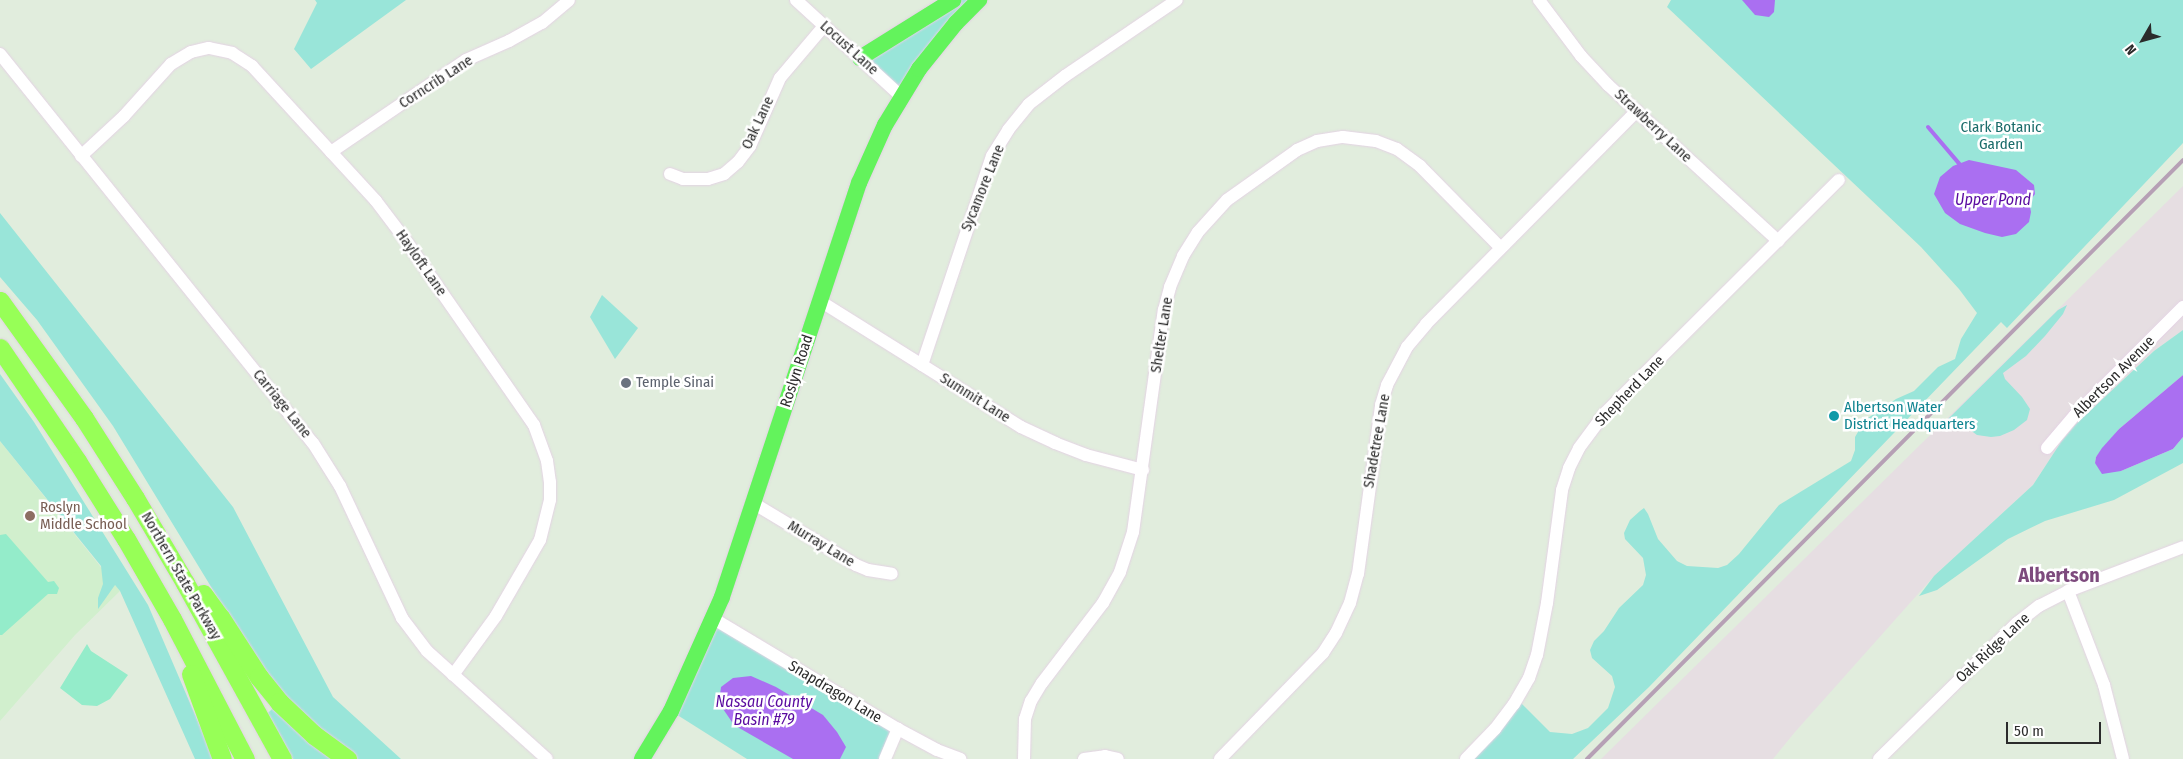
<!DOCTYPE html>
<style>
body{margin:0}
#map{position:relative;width:2183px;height:759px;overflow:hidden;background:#e1eddd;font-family:"Fira Sans Condensed",sans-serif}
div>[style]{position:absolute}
.industrial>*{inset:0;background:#e6dee2}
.education>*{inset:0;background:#d1efcd}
.green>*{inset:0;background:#99e5d9}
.pitch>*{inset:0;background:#94ecca}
.water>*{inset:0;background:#aa6ff1}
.stream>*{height:4px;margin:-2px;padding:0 2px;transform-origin:2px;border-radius:2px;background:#aa6ff1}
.roads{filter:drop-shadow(0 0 1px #e4d2e4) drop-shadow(0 0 1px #e4d2e4)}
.minor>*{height:12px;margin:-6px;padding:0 6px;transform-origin:6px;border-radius:6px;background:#fff}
.major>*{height:16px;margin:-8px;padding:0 8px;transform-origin:8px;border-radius:8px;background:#63f35c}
.highway>*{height:19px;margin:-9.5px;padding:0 9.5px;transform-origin:9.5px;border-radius:9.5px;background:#97ff57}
.rail>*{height:4px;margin:-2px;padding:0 2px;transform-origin:2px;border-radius:2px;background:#b6a0b5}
.dots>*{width:14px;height:14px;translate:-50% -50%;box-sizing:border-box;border:2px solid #fff;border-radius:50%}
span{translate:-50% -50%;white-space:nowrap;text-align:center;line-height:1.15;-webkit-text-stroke:5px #fff;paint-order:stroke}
.street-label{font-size:15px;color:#2b2b2b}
.park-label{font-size:15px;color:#196b69}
.worship-label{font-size:15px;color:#5b616d}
.left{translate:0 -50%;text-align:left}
.culture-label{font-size:15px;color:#0d838f}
.education-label{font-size:15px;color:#785e54}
.water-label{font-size:16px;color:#5a0ba0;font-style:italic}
.district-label{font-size:20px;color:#7d4a7d;font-weight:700}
.north{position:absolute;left:2118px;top:15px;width:50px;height:50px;-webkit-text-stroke:4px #fff;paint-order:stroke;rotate:232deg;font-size:14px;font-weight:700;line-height:20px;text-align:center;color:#2b2b2b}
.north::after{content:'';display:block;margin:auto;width:18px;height:22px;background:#2b2b2b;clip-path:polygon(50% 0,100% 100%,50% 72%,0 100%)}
.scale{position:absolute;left:2006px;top:722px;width:95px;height:22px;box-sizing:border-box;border:2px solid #2b2b2b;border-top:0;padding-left:6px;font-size:15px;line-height:18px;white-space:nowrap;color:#2b2b2b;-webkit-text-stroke:4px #fff;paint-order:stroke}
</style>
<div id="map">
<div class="industrial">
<div style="clip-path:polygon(2183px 186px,2183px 330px,2154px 351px,2076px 424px,2061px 442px,2033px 485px,1934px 576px,1795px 732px,1773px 759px,1601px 759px)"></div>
</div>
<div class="education">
<div style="clip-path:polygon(0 441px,120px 591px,75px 635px,0 721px)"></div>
</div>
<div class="green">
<div style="clip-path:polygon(315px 0,406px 0,311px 69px,294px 49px,317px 3px)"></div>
<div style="clip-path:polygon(953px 0,979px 0,902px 97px,860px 58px)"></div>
<div style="clip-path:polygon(1671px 0,2183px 0,2183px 143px,2007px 328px,2001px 322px,1649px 687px,1573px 759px,1466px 759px,1519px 701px,1550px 732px,1572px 734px,1588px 728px,1608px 708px,1615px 687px,1612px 676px,1592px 658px,1590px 650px,1594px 641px,1604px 631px,1619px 608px,1643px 585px,1646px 575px,1643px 558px,1625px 539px,1624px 533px,1630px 520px,1640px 511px,1644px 508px,1648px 514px,1658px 539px,1677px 561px,1687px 566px,1718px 568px,1727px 565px,1739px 554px,1779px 505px,1851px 461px,1855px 450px,1855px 437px,1865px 420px,1896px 399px,1914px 391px,1938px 367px,1955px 359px,1961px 339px,1977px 313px,1959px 289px,1921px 247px,1667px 7px)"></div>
<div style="clip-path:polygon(0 213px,233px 507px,333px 697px,401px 759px,357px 759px,324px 737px,277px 695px,113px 426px,37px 320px,0 277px)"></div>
<div style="clip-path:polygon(602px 295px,638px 328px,615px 359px,590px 317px)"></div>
<div style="clip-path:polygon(2067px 305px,2063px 314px,2045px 336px,2026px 356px,2003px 373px,2005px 379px,2022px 397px,2030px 409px,2027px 420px,2014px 430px,2000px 436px,1991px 437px,1977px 435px,1959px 422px,1940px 430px,1947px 420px,2058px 310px)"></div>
<div style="clip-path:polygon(2183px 330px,2183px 375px,2119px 429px,2096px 457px,2095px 463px,2121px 471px,2173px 449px,2183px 437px,2183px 463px,2114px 500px,2045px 521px,2008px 539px,1937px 590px,1919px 596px,1934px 576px,2033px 485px,2061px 442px,2076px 424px,2154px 351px)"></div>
<div style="clip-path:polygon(0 374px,34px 422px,148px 605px,214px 759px,195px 759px,120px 591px,115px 585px,98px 609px,98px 598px,103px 584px,101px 566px,0 441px)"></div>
<div style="clip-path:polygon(713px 619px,898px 729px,885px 759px,747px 759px,671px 711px)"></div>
<div style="clip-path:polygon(274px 707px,336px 759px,293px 759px,268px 713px)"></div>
</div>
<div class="pitch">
<div style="clip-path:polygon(6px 534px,48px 582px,54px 581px,59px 588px,57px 594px,48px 594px,2px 635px,0 635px,0 535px)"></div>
<div style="clip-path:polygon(87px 644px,91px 651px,128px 675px,110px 699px,97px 706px,82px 705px,60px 688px)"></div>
</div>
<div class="water">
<div style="clip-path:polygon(1742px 0,1775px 0,1774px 12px,1769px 17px,1755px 15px)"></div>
<div style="clip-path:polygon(1969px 160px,2016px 170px,2034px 185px,2035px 194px,2029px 202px,2031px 212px,2029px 222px,2016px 234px,2002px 237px,1985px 233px,1960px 224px,1945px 213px,1934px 194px,1940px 177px,1953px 166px)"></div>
<div style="clip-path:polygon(2183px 375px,2183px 437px,2173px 449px,2121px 471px,2102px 474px,2095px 463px,2096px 457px,2102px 448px,2119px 429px)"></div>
<div style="clip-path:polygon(751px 676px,776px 687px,823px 715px,837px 732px,846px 747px,840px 759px,793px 759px,734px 725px,719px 703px,721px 687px,733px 678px)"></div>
</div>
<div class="stream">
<div style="left:1928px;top:127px;width:52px;rotate:49.6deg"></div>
</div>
<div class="roads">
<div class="minor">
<div style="left:796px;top:0;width:144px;rotate:42.5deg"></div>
<div style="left:1539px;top:0;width:70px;rotate:53.1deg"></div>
<div style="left:1581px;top:56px;width:40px;rotate:47deg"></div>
<div style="left:1608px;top:85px;width:231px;rotate:42.5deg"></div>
<div style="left:0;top:54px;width:499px;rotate:51.2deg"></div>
<div style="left:313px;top:443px;width:51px;rotate:57.9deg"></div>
<div style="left:340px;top:486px;width:146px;rotate:64.8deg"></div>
<div style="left:402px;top:618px;width:41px;rotate:52.9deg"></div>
<div style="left:427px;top:651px;width:161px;rotate:42deg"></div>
<div style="left:331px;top:152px;width:163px;rotate:-34.3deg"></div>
<div style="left:466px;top:60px;width:47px;rotate:-23.8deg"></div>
<div style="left:509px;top:41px;width:38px;rotate:-29deg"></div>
<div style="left:542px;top:23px;width:35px;rotate:-40deg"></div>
<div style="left:81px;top:156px;width:59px;rotate:-42.9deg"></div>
<div style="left:124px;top:116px;width:70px;rotate:-47.9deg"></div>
<div style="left:171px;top:64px;width:23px;rotate:-31deg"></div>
<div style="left:191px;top:52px;width:18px;rotate:-13deg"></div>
<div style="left:209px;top:48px;width:24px;rotate:12deg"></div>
<div style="left:232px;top:53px;width:24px;rotate:33deg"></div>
<div style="left:252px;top:66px;width:183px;rotate:47.4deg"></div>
<div style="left:376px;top:201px;width:46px;rotate:52.9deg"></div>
<div style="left:404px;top:238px;width:228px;rotate:55.2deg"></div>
<div style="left:534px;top:425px;width:38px;rotate:70deg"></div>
<div style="left:547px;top:461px;width:21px;rotate:82deg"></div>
<div style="left:550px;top:482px;width:18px;rotate:90deg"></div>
<div style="left:550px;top:500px;width:41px;rotate:104deg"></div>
<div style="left:540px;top:540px;width:88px;rotate:120.1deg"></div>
<div style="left:496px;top:616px;width:73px;rotate:126.1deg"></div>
<div style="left:670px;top:174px;width:14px;rotate:21deg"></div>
<div style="left:683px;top:179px;width:25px"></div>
<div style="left:708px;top:179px;width:17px;rotate:-17deg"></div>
<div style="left:724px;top:174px;width:18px;rotate:-41deg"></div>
<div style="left:738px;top:162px;width:20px;rotate:-53deg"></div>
<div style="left:750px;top:146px;width:74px;rotate:-66.2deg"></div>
<div style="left:780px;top:78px;width:68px;rotate:-49.8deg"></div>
<div style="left:820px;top:301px;width:237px;rotate:32.1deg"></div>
<div style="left:1021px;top:427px;width:38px;rotate:25deg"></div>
<div style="left:1055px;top:443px;width:33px;rotate:21deg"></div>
<div style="left:1086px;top:455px;width:59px;rotate:14.7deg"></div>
<div style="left:922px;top:365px;width:220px;rotate:-71.5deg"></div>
<div style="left:992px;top:156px;width:31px;rotate:-58deg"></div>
<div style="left:1008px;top:130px;width:33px;rotate:-51deg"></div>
<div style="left:1029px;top:104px;width:46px;rotate:-37.9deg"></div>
<div style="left:1065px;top:76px;width:135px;rotate:-34.2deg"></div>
<div style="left:2047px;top:448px;width:43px;rotate:-49.7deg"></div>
<div style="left:2075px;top:415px;width:153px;rotate:-45deg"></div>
<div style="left:753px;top:503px;width:120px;rotate:31deg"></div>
<div style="left:856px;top:565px;width:13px;rotate:23deg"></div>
<div style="left:868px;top:570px;width:24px;rotate:9deg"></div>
<div style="left:2068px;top:591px;width:101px;rotate:69deg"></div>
<div style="left:2104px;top:685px;width:76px;rotate:75.6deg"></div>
<div style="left:714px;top:619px;width:214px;rotate:30.9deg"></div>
<div style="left:898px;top:729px;width:44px;rotate:28.3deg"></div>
<div style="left:937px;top:750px;width:25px;rotate:21deg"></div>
<div style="left:885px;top:759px;width:33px;rotate:-67deg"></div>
<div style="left:1024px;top:759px;width:40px;rotate:-88.6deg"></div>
<div style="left:1025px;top:719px;width:19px;rotate:-72deg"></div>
<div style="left:1031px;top:701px;width:21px;rotate:-59deg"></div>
<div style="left:1042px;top:683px;width:101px;rotate:-52.7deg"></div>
<div style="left:1103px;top:603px;width:35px;rotate:-61deg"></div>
<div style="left:1120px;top:572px;width:42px;rotate:-72deg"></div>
<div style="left:1133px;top:532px;width:224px;rotate:-82.1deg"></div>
<div style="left:1164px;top:310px;width:24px;rotate:-75deg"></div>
<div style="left:1170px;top:287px;width:34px;rotate:-67deg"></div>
<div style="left:1183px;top:256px;width:28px;rotate:-58deg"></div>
<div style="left:1198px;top:232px;width:43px;rotate:-47.8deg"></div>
<div style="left:1227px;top:200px;width:86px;rotate:-35.5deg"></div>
<div style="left:1297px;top:150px;width:22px;rotate:-24deg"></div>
<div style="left:1317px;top:141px;width:26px;rotate:-9deg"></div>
<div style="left:1343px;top:137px;width:33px;rotate:7deg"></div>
<div style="left:1376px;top:141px;width:22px;rotate:21deg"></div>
<div style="left:1397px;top:149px;width:29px;rotate:36deg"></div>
<div style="left:1420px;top:166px;width:115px;rotate:45.4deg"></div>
<div style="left:1084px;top:759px;width:21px;rotate:-8deg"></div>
<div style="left:1105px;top:756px;width:13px;rotate:13deg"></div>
<div style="left:1220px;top:759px;width:148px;rotate:-45.8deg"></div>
<div style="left:1323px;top:653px;width:24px;rotate:-57deg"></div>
<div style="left:1336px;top:633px;width:33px;rotate:-65deg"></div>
<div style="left:1350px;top:603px;width:30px;rotate:-75deg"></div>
<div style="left:1358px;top:574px;width:171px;rotate:-82.2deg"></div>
<div style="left:1381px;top:405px;width:21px;rotate:-73deg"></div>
<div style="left:1387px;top:385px;width:43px;rotate:-62.2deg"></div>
<div style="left:1407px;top:347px;width:30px;rotate:-50deg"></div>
<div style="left:1426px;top:324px;width:300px;rotate:-45.3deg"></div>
<div style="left:1466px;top:759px;width:42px;rotate:-46deg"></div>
<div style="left:1495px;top:729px;width:31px;rotate:-53deg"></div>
<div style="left:1514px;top:704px;width:30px;rotate:-60deg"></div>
<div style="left:1529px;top:678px;width:24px;rotate:-71deg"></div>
<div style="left:1537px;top:655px;width:53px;rotate:-79.1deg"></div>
<div style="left:1547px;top:603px;width:114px;rotate:-82.4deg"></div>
<div style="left:1562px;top:490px;width:23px;rotate:-72deg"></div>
<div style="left:1569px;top:468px;width:22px;rotate:-63deg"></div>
<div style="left:1579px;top:448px;width:44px;rotate:-53.4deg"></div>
<div style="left:1605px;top:413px;width:330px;rotate:-44.9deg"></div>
<div style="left:1879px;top:759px;width:194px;rotate:-44.6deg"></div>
<div style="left:2017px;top:623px;width:28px;rotate:-38deg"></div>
<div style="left:2039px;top:606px;width:33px;rotate:-27deg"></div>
<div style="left:2068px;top:591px;width:123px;rotate:-20.9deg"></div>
</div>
<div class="major">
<div style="left:860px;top:58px;width:110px;rotate:-31.9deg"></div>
<div style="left:642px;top:759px;width:56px;rotate:-58.9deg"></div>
<div style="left:671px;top:711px;width:125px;rotate:-65.9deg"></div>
<div style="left:722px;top:597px;width:436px;rotate:-71.7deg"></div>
<div style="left:859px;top:183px;width:64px;rotate:-65.9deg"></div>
<div style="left:885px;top:125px;width:66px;rotate:-58.7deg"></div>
<div style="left:919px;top:69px;width:59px;rotate:-51.2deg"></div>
<div style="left:956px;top:23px;width:33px;rotate:-45deg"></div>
</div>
<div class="highway">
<div style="left:0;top:301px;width:144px;rotate:54.3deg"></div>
<div style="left:84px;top:418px;width:95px;rotate:57.5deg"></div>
<div style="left:135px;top:498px;width:99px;rotate:59.5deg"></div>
<div style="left:185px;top:583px;width:201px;rotate:61.1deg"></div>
<div style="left:0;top:348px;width:137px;rotate:55.7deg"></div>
<div style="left:77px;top:461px;width:92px;rotate:57.9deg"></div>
<div style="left:126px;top:539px;width:92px;rotate:60.1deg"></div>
<div style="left:172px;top:619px;width:158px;rotate:62.5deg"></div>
<div style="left:203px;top:594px;width:29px;rotate:54deg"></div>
<div style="left:220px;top:617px;width:72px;rotate:57deg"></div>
<div style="left:259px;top:677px;width:32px;rotate:51deg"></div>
<div style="left:279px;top:702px;width:48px;rotate:43.3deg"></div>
<div style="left:314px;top:735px;width:41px;rotate:36deg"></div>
<div style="left:191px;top:674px;width:90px;rotate:70deg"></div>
</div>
</div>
<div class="rail">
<div style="left:1587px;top:759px;width:845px;rotate:-45.14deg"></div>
</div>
<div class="dots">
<div style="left:626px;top:383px;background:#6b7280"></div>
<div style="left:1834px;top:416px;background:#0f9aa8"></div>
<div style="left:30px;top:516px;background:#8d6e63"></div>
</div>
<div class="street-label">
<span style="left:849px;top:48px;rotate:42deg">Locust Lane</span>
<span style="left:436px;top:82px;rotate:-33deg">Corncrib Lane</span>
<span style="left:758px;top:123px;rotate:-65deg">Oak Lane</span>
<span style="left:1653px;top:126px;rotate:43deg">Strawberry Lane</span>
<span style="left:983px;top:188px;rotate:-68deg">Sycamore Lane</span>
<span style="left:421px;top:263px;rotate:55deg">Hayloft Lane</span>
<span style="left:1162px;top:335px;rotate:-81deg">Shelter Lane</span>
<span style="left:797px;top:371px;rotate:-72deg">Roslyn Road</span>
<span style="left:2114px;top:377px;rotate:-45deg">Albertson Avenue</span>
<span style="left:1630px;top:391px;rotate:-46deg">Shepherd Lane</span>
<span style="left:975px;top:398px;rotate:32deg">Summit Lane</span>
<span style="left:282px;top:404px;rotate:51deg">Carriage Lane</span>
<span style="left:1377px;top:441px;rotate:-80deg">Shadetree Lane</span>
<span style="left:821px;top:544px;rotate:31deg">Murray Lane</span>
<span style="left:181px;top:576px;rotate:60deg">Northern State Parkway</span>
<span style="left:1993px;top:648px;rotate:-43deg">Oak Ridge Lane</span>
<span style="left:835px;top:692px;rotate:31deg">Snapdragon Lane</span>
</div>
<div class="park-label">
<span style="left:2001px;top:136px">Clark Botanic<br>Garden</span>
</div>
<div class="worship-label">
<span class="left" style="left:636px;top:383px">Temple Sinai</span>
</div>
<div class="culture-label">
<span class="left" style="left:1844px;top:416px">Albertson Water<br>District Headquarters</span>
</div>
<div class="education-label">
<span class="left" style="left:40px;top:516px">Roslyn<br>Middle School</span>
</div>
<div class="water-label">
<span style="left:1993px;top:200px">Upper Pond</span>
<span style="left:764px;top:711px">Nassau County<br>Basin #79</span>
</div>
<div class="district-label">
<span style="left:2059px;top:575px">Albertson</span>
</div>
<div class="north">N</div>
<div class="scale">50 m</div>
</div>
